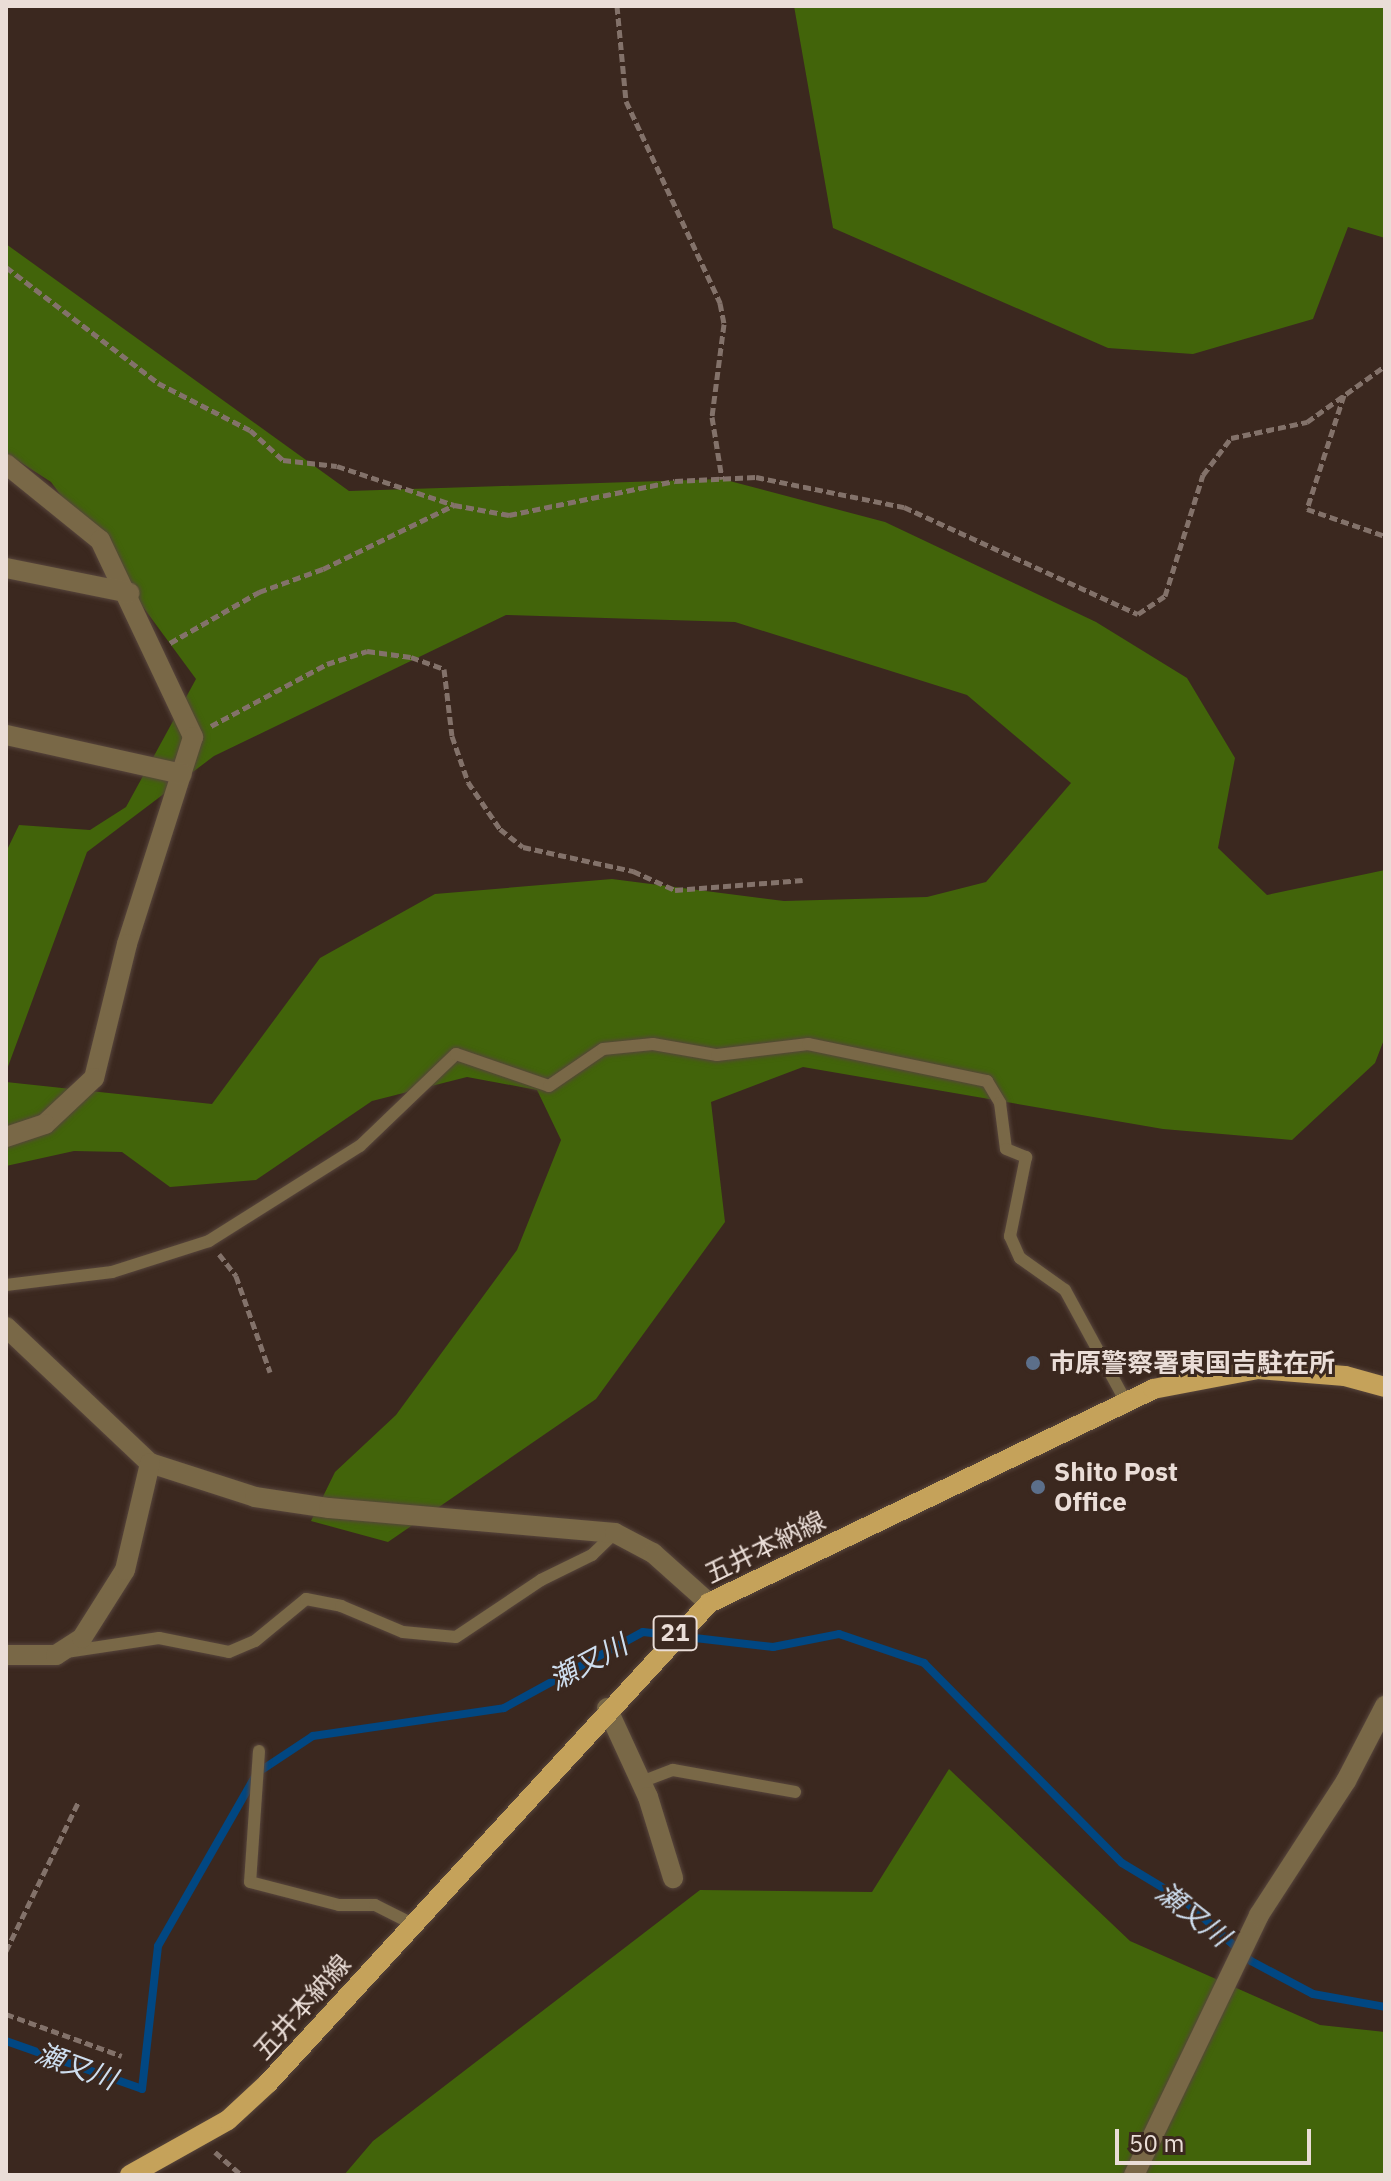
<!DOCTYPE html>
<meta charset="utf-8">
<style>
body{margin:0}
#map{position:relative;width:1391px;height:2181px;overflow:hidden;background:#3b281f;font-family:"IBM Plex Sans","Noto Sans JP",sans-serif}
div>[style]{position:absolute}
.forest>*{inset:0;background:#42640a}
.stream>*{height:8px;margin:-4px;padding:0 4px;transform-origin:4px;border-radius:4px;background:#014782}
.path>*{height:5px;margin-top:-2.5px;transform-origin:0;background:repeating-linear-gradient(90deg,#83726a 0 8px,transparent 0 12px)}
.roads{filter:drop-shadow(0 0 2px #57453c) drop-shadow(0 0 2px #57453c)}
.service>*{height:12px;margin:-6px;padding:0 6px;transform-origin:6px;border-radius:6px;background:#796847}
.minor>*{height:20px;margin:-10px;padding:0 10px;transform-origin:10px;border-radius:10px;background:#796847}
.primary>*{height:20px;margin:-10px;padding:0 10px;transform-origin:10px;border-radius:10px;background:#c5a25a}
.dots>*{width:22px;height:22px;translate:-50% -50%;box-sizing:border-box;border:4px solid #3b281f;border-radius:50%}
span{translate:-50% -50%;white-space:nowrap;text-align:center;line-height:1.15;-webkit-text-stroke:6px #3b281f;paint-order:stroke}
.shield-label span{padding:2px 6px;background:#3b281f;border:2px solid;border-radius:6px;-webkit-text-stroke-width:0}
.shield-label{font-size:24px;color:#eaddd7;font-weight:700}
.poi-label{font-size:26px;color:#eaddd7;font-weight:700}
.left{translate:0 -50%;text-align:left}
.street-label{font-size:26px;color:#eaddd7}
.water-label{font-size:28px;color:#cedeef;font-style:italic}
.frame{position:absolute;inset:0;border:8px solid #eaddd7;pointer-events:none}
.scale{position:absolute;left:1115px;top:2129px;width:196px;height:36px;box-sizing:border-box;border:4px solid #eaddd7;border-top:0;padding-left:10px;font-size:24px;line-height:28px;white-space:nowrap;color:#eaddd7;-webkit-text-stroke:6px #3b281f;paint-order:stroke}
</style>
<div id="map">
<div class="forest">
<div style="clip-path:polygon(794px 6px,1385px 6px,1385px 238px,1348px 227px,1313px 319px,1193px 354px,1108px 348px,833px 228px)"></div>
<div style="clip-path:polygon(6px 244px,349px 491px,722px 479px,885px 522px,1096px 622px,1187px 678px,1235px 758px,1218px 848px,1267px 895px,1385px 870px,1385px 1037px,1375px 1063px,1292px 1140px,1163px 1129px,803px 1067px,711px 1102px,725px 1222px,596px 1399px,388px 1542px,311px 1521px,335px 1472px,396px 1415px,517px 1250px,561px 1140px,537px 1090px,467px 1077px,372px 1101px,256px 1180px,170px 1187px,122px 1152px,74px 1151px,6px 1166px,6px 1082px,212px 1104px,320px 958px,435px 894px,612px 879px,784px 901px,927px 897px,986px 882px,1071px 783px,967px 695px,735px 622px,506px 615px,214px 756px,87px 852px,6px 1072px,6px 852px,19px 825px,90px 830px,126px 807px,196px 679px,51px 482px,6px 453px)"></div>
<div style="clip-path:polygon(949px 1769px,1130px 1941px,1320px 2025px,1385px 2032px,1385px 2175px,344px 2175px,373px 2141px,700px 1890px,872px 1892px)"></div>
</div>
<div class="stream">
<div style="left:6px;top:2041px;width:144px;rotate:19.4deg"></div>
<div style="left:142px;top:2089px;width:144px;rotate:-83.6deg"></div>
<div style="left:158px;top:1946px;width:199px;rotate:-60.2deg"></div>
<div style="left:257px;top:1773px;width:67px;rotate:-33.5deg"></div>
<div style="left:313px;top:1736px;width:193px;rotate:-8.3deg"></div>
<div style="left:504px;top:1708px;width:158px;rotate:-28.7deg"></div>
<div style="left:643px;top:1632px;width:131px;rotate:6.6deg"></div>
<div style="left:773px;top:1647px;width:67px;rotate:-11.1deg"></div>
<div style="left:839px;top:1634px;width:90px;rotate:18.8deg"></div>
<div style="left:924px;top:1663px;width:281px;rotate:45.3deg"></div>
<div style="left:1122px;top:1863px;width:74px;rotate:31.1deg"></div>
<div style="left:1185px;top:1901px;width:89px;rotate:42.3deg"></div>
<div style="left:1251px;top:1961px;width:70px;rotate:28deg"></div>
<div style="left:1313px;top:1994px;width:73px;rotate:10.2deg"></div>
</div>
<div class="path">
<div style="left:617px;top:6px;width:95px;rotate:84.6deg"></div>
<div style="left:626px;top:101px;width:223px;rotate:65deg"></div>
<div style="left:720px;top:303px;width:21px;rotate:79deg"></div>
<div style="left:724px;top:324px;width:94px;rotate:97.4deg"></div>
<div style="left:712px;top:417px;width:63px;rotate:80.8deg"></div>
<div style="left:6px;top:267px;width:191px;rotate:37.3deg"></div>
<div style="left:158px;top:383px;width:103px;rotate:27.1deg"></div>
<div style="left:250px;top:430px;width:45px;rotate:42.3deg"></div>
<div style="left:283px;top:460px;width:54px;rotate:6.3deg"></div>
<div style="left:337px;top:466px;width:123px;rotate:18.4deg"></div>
<div style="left:454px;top:505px;width:56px;rotate:10.3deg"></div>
<div style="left:509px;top:515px;width:169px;rotate:-11.6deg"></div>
<div style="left:675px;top:481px;width:81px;rotate:-2.8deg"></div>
<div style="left:756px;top:477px;width:151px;rotate:11.5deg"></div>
<div style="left:904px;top:507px;width:257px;rotate:24.6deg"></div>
<div style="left:1138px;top:614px;width:32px;rotate:-34deg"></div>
<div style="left:1165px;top:596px;width:127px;rotate:-72.6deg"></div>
<div style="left:1203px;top:475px;width:46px;rotate:-52.9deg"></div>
<div style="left:1231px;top:438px;width:78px;rotate:-11.9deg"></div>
<div style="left:1307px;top:422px;width:96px;rotate:-35.7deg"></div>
<div style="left:1344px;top:395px;width:120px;rotate:108deg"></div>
<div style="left:1307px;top:509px;width:83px;rotate:19.1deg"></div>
<div style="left:170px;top:643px;width:103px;rotate:-29.8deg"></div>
<div style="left:259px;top:592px;width:68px;rotate:-19.8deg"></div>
<div style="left:323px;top:569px;width:146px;rotate:-26deg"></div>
<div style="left:211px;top:726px;width:132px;rotate:-28.1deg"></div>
<div style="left:327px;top:664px;width:42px;rotate:-18deg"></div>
<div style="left:367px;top:651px;width:44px;rotate:7.8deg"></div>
<div style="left:411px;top:657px;width:35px;rotate:20deg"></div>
<div style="left:444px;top:669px;width:67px;rotate:83.2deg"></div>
<div style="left:452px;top:736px;width:49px;rotate:70.8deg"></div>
<div style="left:468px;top:782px;width:57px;rotate:55.8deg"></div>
<div style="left:500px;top:829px;width:29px;rotate:38deg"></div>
<div style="left:523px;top:847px;width:113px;rotate:12.3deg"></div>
<div style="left:633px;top:871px;width:46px;rotate:24.3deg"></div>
<div style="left:675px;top:890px;width:128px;rotate:-4.5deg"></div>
<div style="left:219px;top:1254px;width:28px;rotate:52deg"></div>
<div style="left:236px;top:1276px;width:102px;rotate:70.5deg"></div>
<div style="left:6px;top:1951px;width:165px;rotate:-64.1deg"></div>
<div style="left:6px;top:2014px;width:123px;rotate:19.9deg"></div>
<div style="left:215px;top:2152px;width:35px;rotate:41deg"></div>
</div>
<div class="roads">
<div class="service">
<div style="left:6px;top:1285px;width:107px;rotate:-7deg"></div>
<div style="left:112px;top:1272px;width:102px;rotate:-17.7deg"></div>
<div style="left:209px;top:1241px;width:178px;rotate:-32.2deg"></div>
<div style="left:360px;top:1146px;width:133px;rotate:-43.8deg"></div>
<div style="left:456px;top:1054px;width:98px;rotate:19deg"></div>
<div style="left:549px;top:1086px;width:65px;rotate:-34.4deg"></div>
<div style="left:603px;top:1049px;width:50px;rotate:-5.7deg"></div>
<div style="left:653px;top:1044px;width:65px;rotate:9.8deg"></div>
<div style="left:717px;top:1055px;width:92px;rotate:-6.9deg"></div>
<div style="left:808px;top:1044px;width:183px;rotate:11.7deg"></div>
<div style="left:987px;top:1081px;width:26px;rotate:59deg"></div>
<div style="left:1000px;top:1103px;width:46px;rotate:82.6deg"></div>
<div style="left:1006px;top:1149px;width:22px;rotate:22deg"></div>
<div style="left:1026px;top:1157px;width:81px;rotate:101.4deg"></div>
<div style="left:1010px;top:1236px;width:24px;rotate:66deg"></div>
<div style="left:1020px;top:1258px;width:55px;rotate:35.4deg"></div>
<div style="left:1065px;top:1290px;width:128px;rotate:61.4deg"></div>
<div style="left:66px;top:1652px;width:94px;rotate:-8.6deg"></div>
<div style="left:159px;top:1638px;width:71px;rotate:11.3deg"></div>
<div style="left:229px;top:1652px;width:28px;rotate:-23deg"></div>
<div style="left:255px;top:1641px;width:66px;rotate:-39.5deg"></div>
<div style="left:306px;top:1599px;width:36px;rotate:11deg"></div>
<div style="left:341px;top:1606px;width:67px;rotate:22.8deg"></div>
<div style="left:403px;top:1632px;width:53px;rotate:5.4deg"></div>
<div style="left:456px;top:1637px;width:102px;rotate:-33.8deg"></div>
<div style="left:541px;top:1580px;width:57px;rotate:-26.1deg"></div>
<div style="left:592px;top:1555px;width:32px;rotate:-44deg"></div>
<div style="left:259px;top:1751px;width:131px;rotate:93.9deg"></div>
<div style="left:250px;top:1882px;width:92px;rotate:14.5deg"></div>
<div style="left:339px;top:1905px;width:36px"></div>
<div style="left:375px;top:1905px;width:42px;rotate:26.6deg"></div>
<div style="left:641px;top:1782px;width:34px;rotate:-21deg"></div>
<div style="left:673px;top:1770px;width:124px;rotate:10.2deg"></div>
</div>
<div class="minor">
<div style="left:6px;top:464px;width:121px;rotate:39deg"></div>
<div style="left:100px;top:540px;width:218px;rotate:64.7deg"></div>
<div style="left:193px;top:737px;width:217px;rotate:107.7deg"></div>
<div style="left:127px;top:944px;width:138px;rotate:103.8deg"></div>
<div style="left:94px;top:1078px;width:67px;rotate:136.8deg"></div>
<div style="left:45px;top:1124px;width:41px;rotate:161.6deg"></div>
<div style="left:6px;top:568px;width:126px;rotate:11.4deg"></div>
<div style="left:6px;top:735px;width:180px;rotate:12.5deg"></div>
<div style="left:6px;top:1327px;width:198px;rotate:43.4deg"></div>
<div style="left:150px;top:1463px;width:110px;rotate:17.9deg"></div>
<div style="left:255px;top:1497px;width:75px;rotate:8.5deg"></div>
<div style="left:329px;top:1508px;width:287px;rotate:5deg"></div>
<div style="left:615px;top:1533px;width:43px;rotate:27.8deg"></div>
<div style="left:653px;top:1553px;width:75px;rotate:41.8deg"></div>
<div style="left:6px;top:1655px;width:50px"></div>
<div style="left:56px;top:1655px;width:31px;rotate:-33deg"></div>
<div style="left:82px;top:1638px;width:80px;rotate:-57.7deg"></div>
<div style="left:125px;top:1570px;width:110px;rotate:-76.8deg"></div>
<div style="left:607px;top:1708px;width:98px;rotate:65.3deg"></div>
<div style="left:648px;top:1797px;width:85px;rotate:72.8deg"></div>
<div style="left:1134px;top:2175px;width:288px;rotate:-64.3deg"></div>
<div style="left:1259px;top:1915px;width:160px;rotate:-57deg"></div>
<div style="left:1346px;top:1781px;width:85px;rotate:-62.5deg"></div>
</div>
<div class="primary">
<div style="left:130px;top:2175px;width:112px;rotate:-29.3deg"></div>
<div style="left:228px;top:2120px;width:54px;rotate:-42.8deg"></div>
<div style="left:268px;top:2083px;width:652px;rotate:-47.42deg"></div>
<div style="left:709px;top:1603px;width:493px;rotate:-25.7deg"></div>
<div style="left:1153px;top:1389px;width:107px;rotate:-10.8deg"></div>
<div style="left:1258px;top:1369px;width:87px;rotate:4.6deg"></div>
<div style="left:1345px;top:1376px;width:41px;rotate:15.4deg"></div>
</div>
</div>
<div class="dots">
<div style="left:1033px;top:1363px;background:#5c6f8a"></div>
<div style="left:1038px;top:1487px;background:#5c6f8a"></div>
</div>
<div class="shield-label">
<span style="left:675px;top:1633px">21</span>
</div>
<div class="poi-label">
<span class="left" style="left:1049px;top:1363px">市原警察署東国吉駐在所</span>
<span class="left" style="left:1054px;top:1487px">Shito Post<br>Office</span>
</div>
<div class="street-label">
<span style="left:765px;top:1547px;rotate:-26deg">五井本納線</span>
<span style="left:302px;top:2007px;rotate:-48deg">五井本納線</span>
</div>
<div class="water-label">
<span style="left:588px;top:1662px;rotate:-28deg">瀬又川</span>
<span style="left:1193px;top:1914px;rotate:38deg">瀬又川</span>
<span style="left:76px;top:2066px;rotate:20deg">瀬又川</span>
</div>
<div class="frame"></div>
<div class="scale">50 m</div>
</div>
